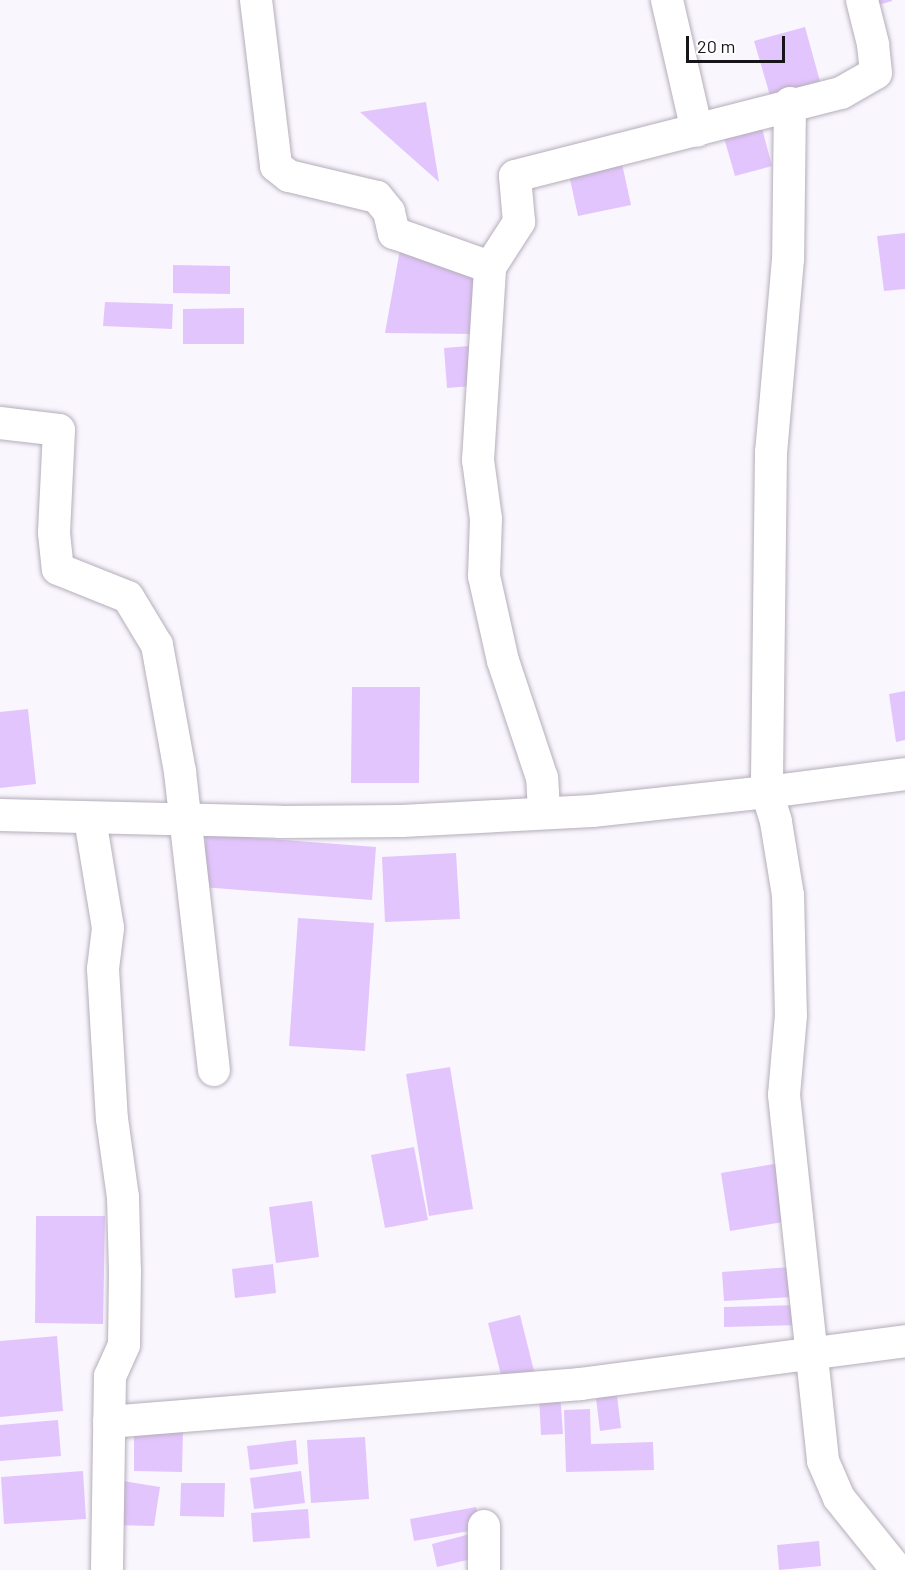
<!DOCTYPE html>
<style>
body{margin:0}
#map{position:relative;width:905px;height:1570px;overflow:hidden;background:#faf6fe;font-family:Barlow,sans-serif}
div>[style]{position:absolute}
.building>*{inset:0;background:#e3c5fd}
.roads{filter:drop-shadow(0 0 2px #b4aeb9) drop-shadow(0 0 2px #b4aeb9)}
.minor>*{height:32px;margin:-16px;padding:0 16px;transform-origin:16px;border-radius:16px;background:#fff}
span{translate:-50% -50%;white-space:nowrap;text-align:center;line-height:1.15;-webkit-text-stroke:6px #fff;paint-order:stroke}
.scale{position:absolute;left:686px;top:36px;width:99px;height:27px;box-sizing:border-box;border:3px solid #171519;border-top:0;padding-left:8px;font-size:18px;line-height:21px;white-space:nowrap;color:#171519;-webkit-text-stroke:4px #fff;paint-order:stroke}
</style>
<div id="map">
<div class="building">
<div style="clip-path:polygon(869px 0,892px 0,892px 1px,871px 7px)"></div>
<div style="clip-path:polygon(805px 27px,821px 85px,771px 99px,754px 41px)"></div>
<div style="clip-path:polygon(426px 102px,439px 182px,360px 112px)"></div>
<div style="clip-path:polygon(758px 113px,772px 166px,735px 176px,720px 124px)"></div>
<div style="clip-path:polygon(621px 159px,631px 205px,578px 216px,568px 170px)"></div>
<div style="clip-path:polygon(905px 233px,905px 289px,884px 291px,877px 236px)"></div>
<div style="clip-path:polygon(401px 244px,474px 264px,475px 334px,385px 333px)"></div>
<div style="clip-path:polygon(173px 265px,230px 266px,230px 294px,173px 293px)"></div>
<div style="clip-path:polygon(105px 302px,173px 304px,172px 329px,103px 326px)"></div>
<div style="clip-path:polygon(244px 308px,244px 344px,183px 344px,183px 309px)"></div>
<div style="clip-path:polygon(469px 346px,472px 386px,447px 388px,444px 348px)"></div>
<div style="clip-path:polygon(352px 687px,420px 687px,419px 783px,351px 783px)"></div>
<div style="clip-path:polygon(905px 691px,905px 740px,896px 742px,889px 694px)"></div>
<div style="clip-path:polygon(28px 709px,36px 784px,0 788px,0 712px)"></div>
<div style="clip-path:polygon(206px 834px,376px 847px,372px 900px,202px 887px)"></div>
<div style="clip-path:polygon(456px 853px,460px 919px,385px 922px,382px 857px)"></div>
<div style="clip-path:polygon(298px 918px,374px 923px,365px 1051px,289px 1046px)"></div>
<div style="clip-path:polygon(450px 1067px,473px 1209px,429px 1216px,406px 1074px)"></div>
<div style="clip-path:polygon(414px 1147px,428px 1220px,385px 1228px,371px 1155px)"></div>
<div style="clip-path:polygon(780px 1163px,789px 1221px,730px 1231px,721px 1173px)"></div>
<div style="clip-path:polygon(312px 1201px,319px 1257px,276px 1263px,269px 1207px)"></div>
<div style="clip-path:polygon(36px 1216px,105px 1216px,103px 1324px,35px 1323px)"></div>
<div style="clip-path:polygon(273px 1264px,276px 1293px,235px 1298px,232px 1269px)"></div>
<div style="clip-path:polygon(791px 1267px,793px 1297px,724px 1301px,722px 1272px)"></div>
<div style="clip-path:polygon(799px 1305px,800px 1325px,724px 1327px,724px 1307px)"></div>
<div style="clip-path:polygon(520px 1315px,535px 1375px,503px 1383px,488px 1323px)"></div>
<div style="clip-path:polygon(57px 1336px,63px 1411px,0 1417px,0 1341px)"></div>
<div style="clip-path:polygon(616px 1388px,621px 1428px,600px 1431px,595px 1390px)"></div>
<div style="clip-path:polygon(560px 1393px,563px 1434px,541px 1435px,539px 1395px)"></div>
<div style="clip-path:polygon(590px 1409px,591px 1444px,653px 1442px,654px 1470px,566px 1472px,564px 1410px)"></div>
<div style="clip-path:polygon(58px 1420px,61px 1456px,0 1461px,0 1425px)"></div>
<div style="clip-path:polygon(134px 1431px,183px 1432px,182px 1472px,134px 1471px)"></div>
<div style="clip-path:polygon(365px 1437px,369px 1499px,311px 1503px,307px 1440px)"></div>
<div style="clip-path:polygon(296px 1440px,298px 1464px,250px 1470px,247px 1446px)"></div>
<div style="clip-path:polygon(83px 1471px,86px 1519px,4px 1524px,1px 1477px)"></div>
<div style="clip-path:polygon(301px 1471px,305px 1503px,254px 1509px,250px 1478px)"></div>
<div style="clip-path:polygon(123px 1481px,160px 1487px,154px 1526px,115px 1525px)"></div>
<div style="clip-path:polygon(181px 1483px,225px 1483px,224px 1517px,180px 1516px)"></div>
<div style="clip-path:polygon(476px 1507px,480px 1529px,414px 1541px,410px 1519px)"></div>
<div style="clip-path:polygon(308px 1509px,310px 1538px,253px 1542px,251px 1513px)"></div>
<div style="clip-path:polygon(470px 1534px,476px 1558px,437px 1567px,432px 1544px)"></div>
<div style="clip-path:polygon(819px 1541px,821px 1566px,779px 1570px,777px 1545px)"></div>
</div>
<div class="roads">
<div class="minor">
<div style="left:256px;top:0;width:167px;rotate:83.1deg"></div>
<div style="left:276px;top:166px;width:16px;rotate:38deg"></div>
<div style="left:289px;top:176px;width:90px;rotate:13.4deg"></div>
<div style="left:377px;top:197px;width:19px;rotate:51deg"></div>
<div style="left:389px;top:212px;width:22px;rotate:77deg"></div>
<div style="left:394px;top:233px;width:102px;rotate:19.5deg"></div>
<div style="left:667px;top:0;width:134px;rotate:77.1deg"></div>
<div style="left:790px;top:103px;width:156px;rotate:90.7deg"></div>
<div style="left:788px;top:259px;width:194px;rotate:95deg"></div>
<div style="left:771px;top:452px;width:340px;rotate:90.7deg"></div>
<div style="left:767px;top:792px;width:139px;rotate:-7.4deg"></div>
<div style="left:0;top:423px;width:59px;rotate:6.8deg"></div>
<div style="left:59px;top:430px;width:103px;rotate:92.8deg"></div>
<div style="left:54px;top:533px;width:36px;rotate:84deg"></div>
<div style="left:58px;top:569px;width:75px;rotate:21.8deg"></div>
<div style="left:128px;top:597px;width:56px;rotate:58.9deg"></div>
<div style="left:157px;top:645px;width:129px;rotate:79.7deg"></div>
<div style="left:180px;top:772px;width:300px;rotate:83.5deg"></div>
<div style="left:544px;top:812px;width:34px;rotate:-93deg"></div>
<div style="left:542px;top:778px;width:123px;rotate:-108.4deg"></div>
<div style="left:503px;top:661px;width:87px;rotate:-102.6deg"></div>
<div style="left:484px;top:576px;width:57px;rotate:-88deg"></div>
<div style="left:486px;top:519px;width:60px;rotate:-97.7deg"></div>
<div style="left:478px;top:460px;width:193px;rotate:-86.4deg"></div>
<div style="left:490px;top:267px;width:54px;rotate:-57.2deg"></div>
<div style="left:519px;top:222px;width:46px;rotate:-95deg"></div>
<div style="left:515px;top:176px;width:336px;rotate:-14.3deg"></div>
<div style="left:841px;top:93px;width:40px;rotate:-29.7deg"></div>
<div style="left:876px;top:73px;width:29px;rotate:-96deg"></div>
<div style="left:873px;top:44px;width:45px;rotate:-104deg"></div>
<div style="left:0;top:815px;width:280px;rotate:1.4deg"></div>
<div style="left:280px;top:822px;width:122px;rotate:-0.5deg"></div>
<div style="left:402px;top:821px;width:190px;rotate:-3deg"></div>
<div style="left:592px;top:811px;width:176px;rotate:-6.2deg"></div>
<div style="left:767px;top:792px;width:31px;rotate:73deg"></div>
<div style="left:776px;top:822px;width:74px;rotate:80.7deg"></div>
<div style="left:788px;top:895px;width:120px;rotate:88.6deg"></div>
<div style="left:791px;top:1015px;width:80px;rotate:95deg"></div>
<div style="left:784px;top:1095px;width:368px;rotate:83.9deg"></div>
<div style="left:823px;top:1461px;width:40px;rotate:66.6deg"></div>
<div style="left:839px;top:1498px;width:92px;rotate:51.1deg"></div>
<div style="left:90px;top:819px;width:110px;rotate:80.6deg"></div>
<div style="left:108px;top:928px;width:41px;rotate:97deg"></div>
<div style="left:103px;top:969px;width:150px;rotate:86.6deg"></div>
<div style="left:112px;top:1119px;width:79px;rotate:82deg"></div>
<div style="left:123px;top:1197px;width:75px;rotate:88.5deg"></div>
<div style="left:125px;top:1272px;width:73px;rotate:90.8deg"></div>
<div style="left:124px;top:1345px;width:34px;rotate:114deg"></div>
<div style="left:110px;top:1376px;width:194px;rotate:90.9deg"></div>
<div style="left:109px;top:1422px;width:473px;rotate:-4.6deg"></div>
<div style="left:580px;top:1384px;width:328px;rotate:-7.5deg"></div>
<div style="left:484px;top:1526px;width:44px;rotate:90deg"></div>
</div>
</div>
<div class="scale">20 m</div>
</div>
